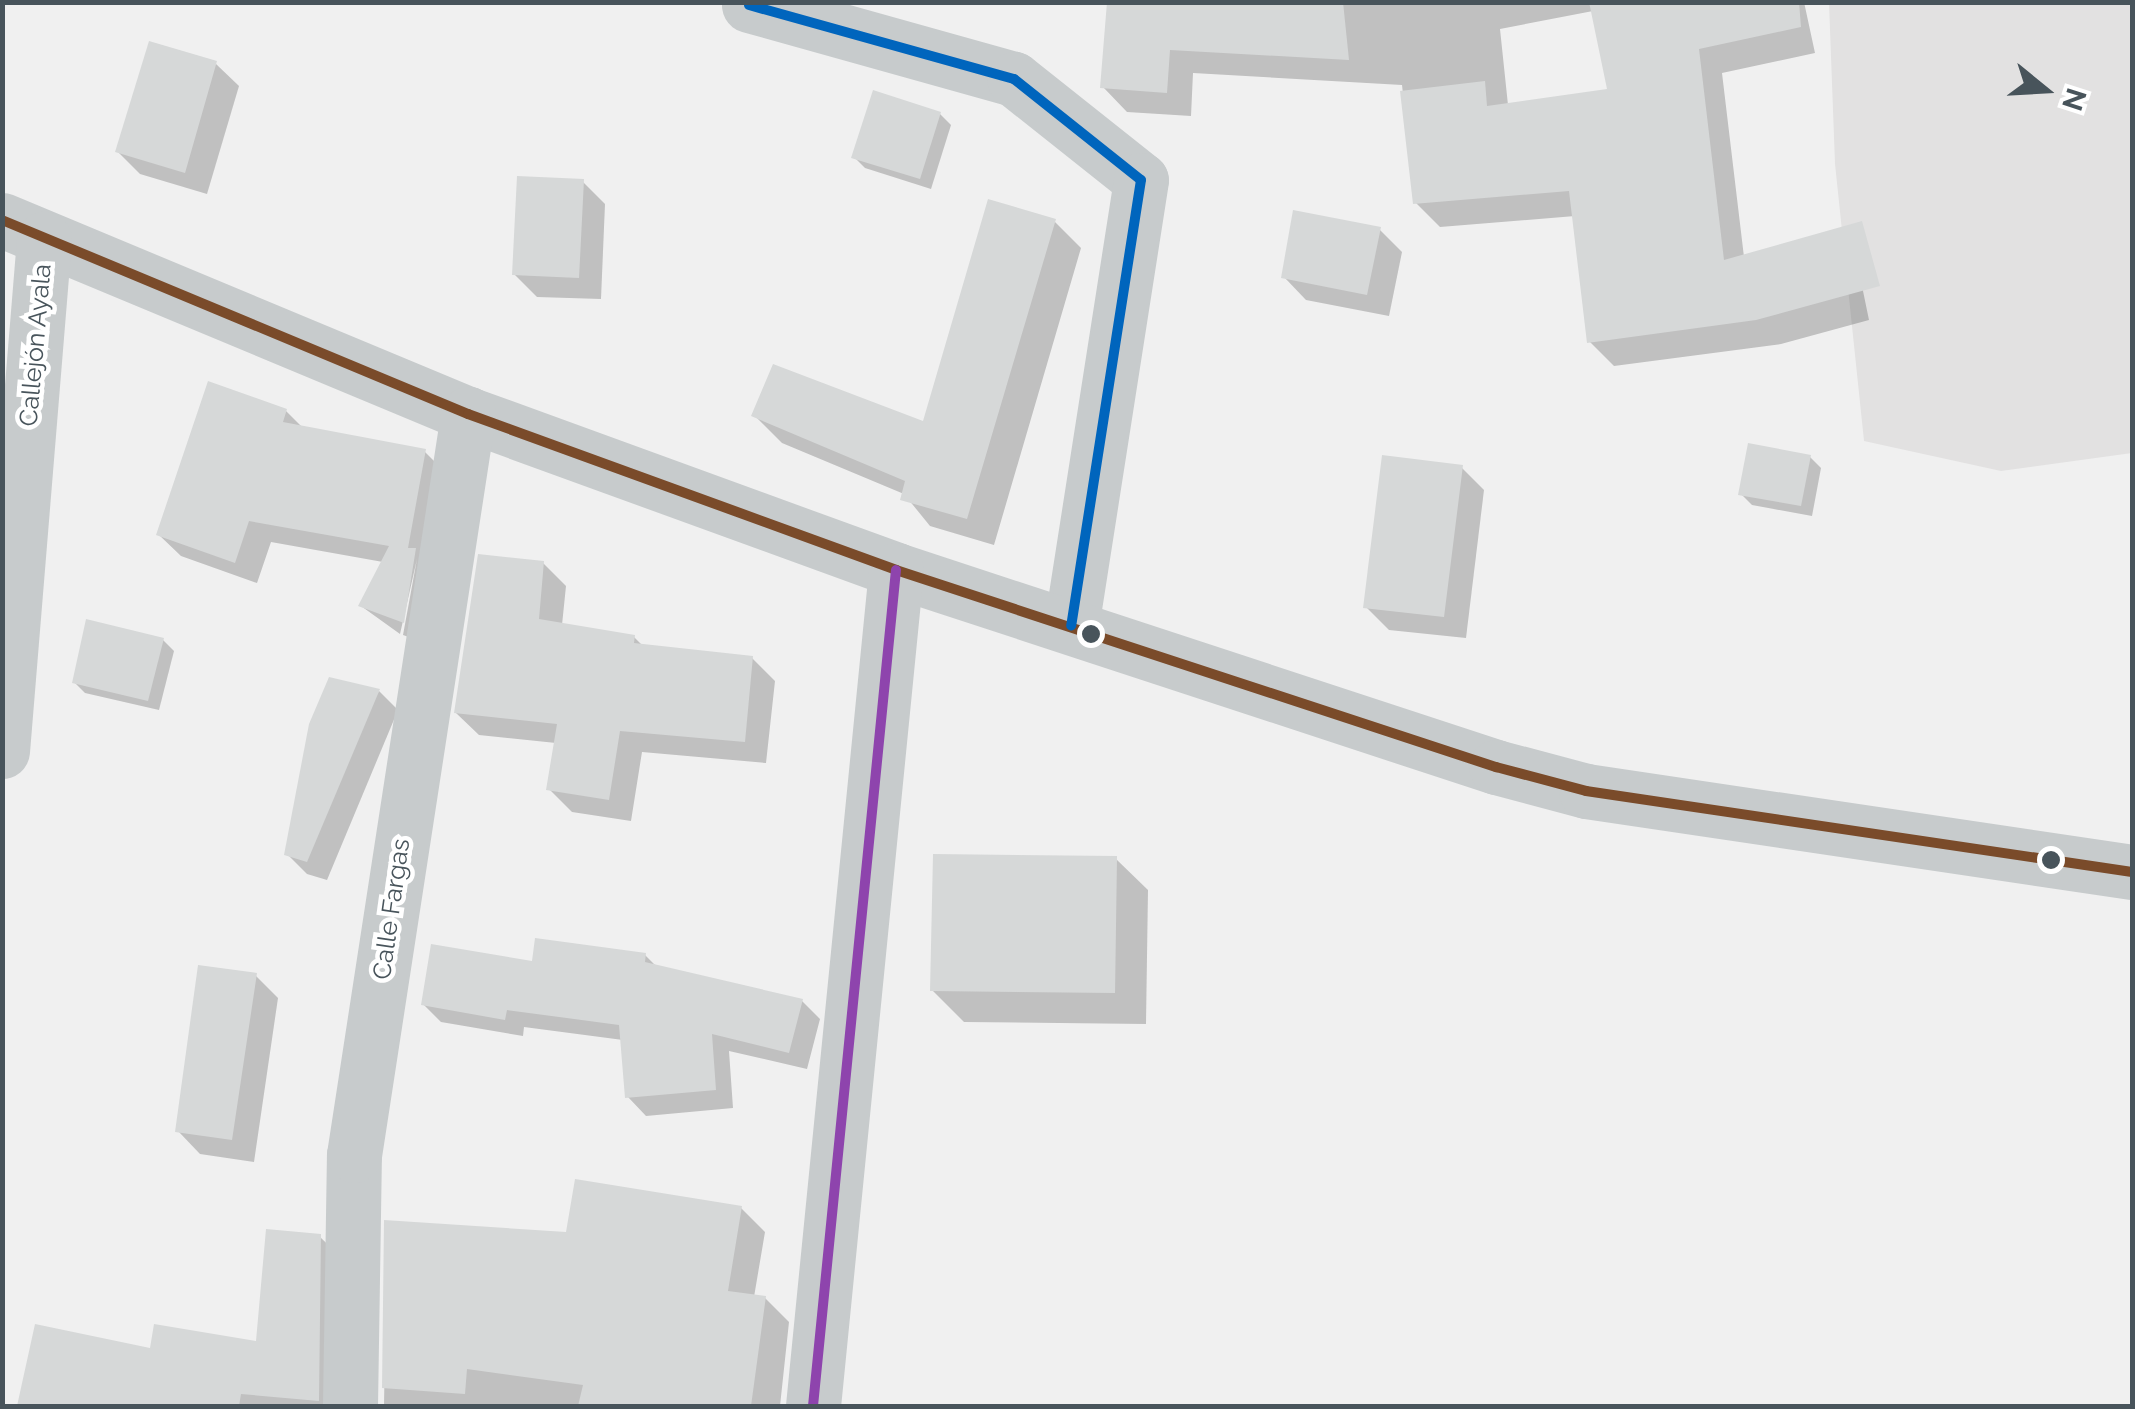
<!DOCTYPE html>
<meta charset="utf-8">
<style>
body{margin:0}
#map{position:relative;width:2135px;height:1409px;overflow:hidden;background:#f0f0f0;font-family:Raleway,sans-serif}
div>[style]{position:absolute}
.education>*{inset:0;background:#e2e1e1}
.shadow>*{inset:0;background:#0003}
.building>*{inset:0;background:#d6d8d8}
.minor>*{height:55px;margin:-27.5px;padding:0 27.5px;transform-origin:27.5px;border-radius:27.5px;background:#c7cbcc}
.bus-1>*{height:10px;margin:-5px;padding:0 5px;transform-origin:5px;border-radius:5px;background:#7a4b2a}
.bus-2>*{height:10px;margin:-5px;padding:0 5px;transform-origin:5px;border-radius:5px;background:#0065bd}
.bus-3>*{height:10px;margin:-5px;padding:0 5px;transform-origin:5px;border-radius:5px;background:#8e44ad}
.dots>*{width:28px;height:28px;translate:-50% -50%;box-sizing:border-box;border:5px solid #fff;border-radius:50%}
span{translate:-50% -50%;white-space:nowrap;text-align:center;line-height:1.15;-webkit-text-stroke:9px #fff;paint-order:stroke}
.street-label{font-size:25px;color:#48545b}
.frame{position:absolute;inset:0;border:5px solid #48545b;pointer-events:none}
.north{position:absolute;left:1995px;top:40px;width:100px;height:100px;-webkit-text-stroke:8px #fff;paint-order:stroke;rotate:108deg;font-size:28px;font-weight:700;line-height:40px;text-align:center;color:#48545b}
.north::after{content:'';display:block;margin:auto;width:35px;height:45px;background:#48545b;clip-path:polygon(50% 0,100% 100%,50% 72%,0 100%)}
</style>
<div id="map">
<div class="education">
<div style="clip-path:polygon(1829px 3px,2132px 3px,2132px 453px,2001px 471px,1864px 441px,1835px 164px)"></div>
</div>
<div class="shadow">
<div style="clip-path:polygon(evenodd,1109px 2px,1804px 2px,1815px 53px,1722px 73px,1744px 257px,1856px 257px,1869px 320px,1781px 344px,1614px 366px,1590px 342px,1575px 216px,1440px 227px,1415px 202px,1402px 85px,1193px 73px,1191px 116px,1127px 112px,1103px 87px,1109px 2px,1593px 11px,1610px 91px,1508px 105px,1500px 29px,1593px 11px)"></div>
<div style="clip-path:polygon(216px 64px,239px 86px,207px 194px,140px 174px,118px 152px)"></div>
<div style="clip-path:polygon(940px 114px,951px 125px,931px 189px,865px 168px,854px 157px)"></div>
<div style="clip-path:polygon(583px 182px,605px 204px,601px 299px,537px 297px,514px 274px)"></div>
<div style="clip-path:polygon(1054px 221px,1081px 248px,994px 545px,930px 526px,904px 494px,782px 443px,754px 415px,925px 424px)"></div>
<div style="clip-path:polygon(1380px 230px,1402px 252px,1389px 316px,1306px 300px,1284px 277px)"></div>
<div style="clip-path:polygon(286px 411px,303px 428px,424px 451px,447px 474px,426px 643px,403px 635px,417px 559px,400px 634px,361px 606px,383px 562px,271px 542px,257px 583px,181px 556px,158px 534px)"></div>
<div style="clip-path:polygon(1810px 457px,1821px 468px,1812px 516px,1752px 505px,1741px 494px)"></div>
<div style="clip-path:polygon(1461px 467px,1484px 490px,1466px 638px,1389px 630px,1366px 607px)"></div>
<div style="clip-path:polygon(543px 563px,566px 586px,562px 625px,634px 637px,644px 647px,752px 658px,775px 681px,766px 763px,642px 752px,631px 821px,572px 812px,549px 789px,556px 743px,479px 735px,456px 713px)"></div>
<div style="clip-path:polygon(163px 640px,174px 651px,159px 710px,85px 693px,74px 682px)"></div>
<div style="clip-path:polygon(379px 691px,398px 710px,327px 880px,307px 874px,287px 854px)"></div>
<div style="clip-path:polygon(1116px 859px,1148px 890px,1146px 1024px,964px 1022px,932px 990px)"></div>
<div style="clip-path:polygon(645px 955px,657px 967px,802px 1001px,820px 1019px,807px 1069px,729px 1051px,733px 1108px,646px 1116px,628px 1097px,623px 1040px,524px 1027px,523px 1036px,441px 1022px,423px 1004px,534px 964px)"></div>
<div style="clip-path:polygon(255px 975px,278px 998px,254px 1162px,200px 1154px,178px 1131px)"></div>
<div style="clip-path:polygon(741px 1208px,765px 1232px,754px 1297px,765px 1298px,789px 1322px,780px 1406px,384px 1406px,387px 1222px,568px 1234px)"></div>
<div style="clip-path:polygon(320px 1237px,345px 1261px,342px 1406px,20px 1406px,37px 1327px,152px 1351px,258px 1344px)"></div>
</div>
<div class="building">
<div style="clip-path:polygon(1107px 2px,1343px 2px,1349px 60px,1170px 50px,1167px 93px,1100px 88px)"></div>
<div style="clip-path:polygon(1589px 2px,1799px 2px,1801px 27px,1699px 49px,1724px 260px,1862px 221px,1880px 286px,1756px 320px,1587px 343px,1569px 191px,1413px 204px,1400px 91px,1485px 81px,1487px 106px,1607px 89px)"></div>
<div style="clip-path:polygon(149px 41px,217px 61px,185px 173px,115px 152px)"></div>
<div style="clip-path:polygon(873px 90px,941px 112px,920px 179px,851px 158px)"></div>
<div style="clip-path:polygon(517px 176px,584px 179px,579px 278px,512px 275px)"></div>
<div style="clip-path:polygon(988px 199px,1056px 219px,967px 519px,900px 500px,905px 481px,751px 416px,773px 364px,923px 421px)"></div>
<div style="clip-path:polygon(1293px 210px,1381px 227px,1367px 295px,1281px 278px)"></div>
<div style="clip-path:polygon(208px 381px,287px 409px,283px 422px,426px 449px,408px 548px,416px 548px,404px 623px,358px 606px,389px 546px,249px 521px,235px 563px,156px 535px)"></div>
<div style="clip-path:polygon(1748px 443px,1811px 455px,1801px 506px,1738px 495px)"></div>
<div style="clip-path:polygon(1382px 455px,1463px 465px,1444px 617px,1363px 608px)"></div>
<div style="clip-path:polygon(478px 554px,544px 561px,539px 619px,635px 635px,634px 643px,753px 656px,745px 742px,620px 731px,609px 800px,546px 790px,557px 724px,454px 713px)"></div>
<div style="clip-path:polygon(86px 619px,164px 638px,148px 701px,72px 683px)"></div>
<div style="clip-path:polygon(329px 677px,380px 689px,307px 862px,284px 855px,309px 724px)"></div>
<div style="clip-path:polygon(933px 854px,1117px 856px,1115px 993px,930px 991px)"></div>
<div style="clip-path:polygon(535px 938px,646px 953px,645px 962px,803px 999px,789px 1053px,712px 1034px,716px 1090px,625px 1098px,619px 1025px,507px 1010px,505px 1020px,421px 1005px,431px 944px,532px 961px)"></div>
<div style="clip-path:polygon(198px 965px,257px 973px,232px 1140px,175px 1132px)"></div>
<div style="clip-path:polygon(575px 1179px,742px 1206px,728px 1291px,766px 1296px,751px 1406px,578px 1406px,583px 1385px,467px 1369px,465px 1394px,382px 1388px,384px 1220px,566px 1232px)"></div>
<div style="clip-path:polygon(266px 1229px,321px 1234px,319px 1401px,241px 1394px,239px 1406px,17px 1406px,35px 1324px,150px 1348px,154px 1324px,256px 1341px)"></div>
</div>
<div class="minor">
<div style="left:749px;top:5px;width:275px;rotate:15.6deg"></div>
<div style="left:1014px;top:79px;width:162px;rotate:38.5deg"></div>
<div style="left:1141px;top:180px;width:451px;rotate:98.9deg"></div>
<div style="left:2px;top:220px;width:505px;rotate:22.6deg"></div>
<div style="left:468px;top:414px;width:456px;rotate:20deg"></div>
<div style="left:896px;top:570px;width:632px;rotate:18.18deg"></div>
<div style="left:1496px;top:767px;width:93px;rotate:14.9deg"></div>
<div style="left:1586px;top:791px;width:552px;rotate:8.44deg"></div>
<div style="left:2px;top:751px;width:514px;rotate:-85.31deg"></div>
<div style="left:350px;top:1406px;width:251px;rotate:-89.1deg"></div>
<div style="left:354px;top:1155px;width:750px;rotate:-81.25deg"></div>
<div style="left:813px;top:1406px;width:840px;rotate:-84.33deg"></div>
</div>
<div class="bus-1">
<div style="left:2px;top:220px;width:505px;rotate:22.6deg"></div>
<div style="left:468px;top:414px;width:456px;rotate:20deg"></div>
<div style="left:896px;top:570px;width:632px;rotate:18.18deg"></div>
<div style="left:1496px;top:767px;width:93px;rotate:14.9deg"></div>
<div style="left:1586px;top:791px;width:552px;rotate:8.44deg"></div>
</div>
<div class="bus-2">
<div style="left:749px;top:5px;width:275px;rotate:15.6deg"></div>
<div style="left:1014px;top:79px;width:162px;rotate:38.5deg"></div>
<div style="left:1141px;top:180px;width:451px;rotate:98.9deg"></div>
</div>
<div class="bus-3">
<div style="left:813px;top:1406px;width:840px;rotate:-84.33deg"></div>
</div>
<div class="dots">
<div style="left:1091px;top:634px;background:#48545b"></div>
<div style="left:2051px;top:860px;background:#48545b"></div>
</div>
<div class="street-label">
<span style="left:35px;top:345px;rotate:-85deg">Callejón Ayala</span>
<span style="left:391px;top:909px;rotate:-82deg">Calle Fargas</span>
</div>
<div class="frame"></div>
<div class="north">N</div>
</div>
